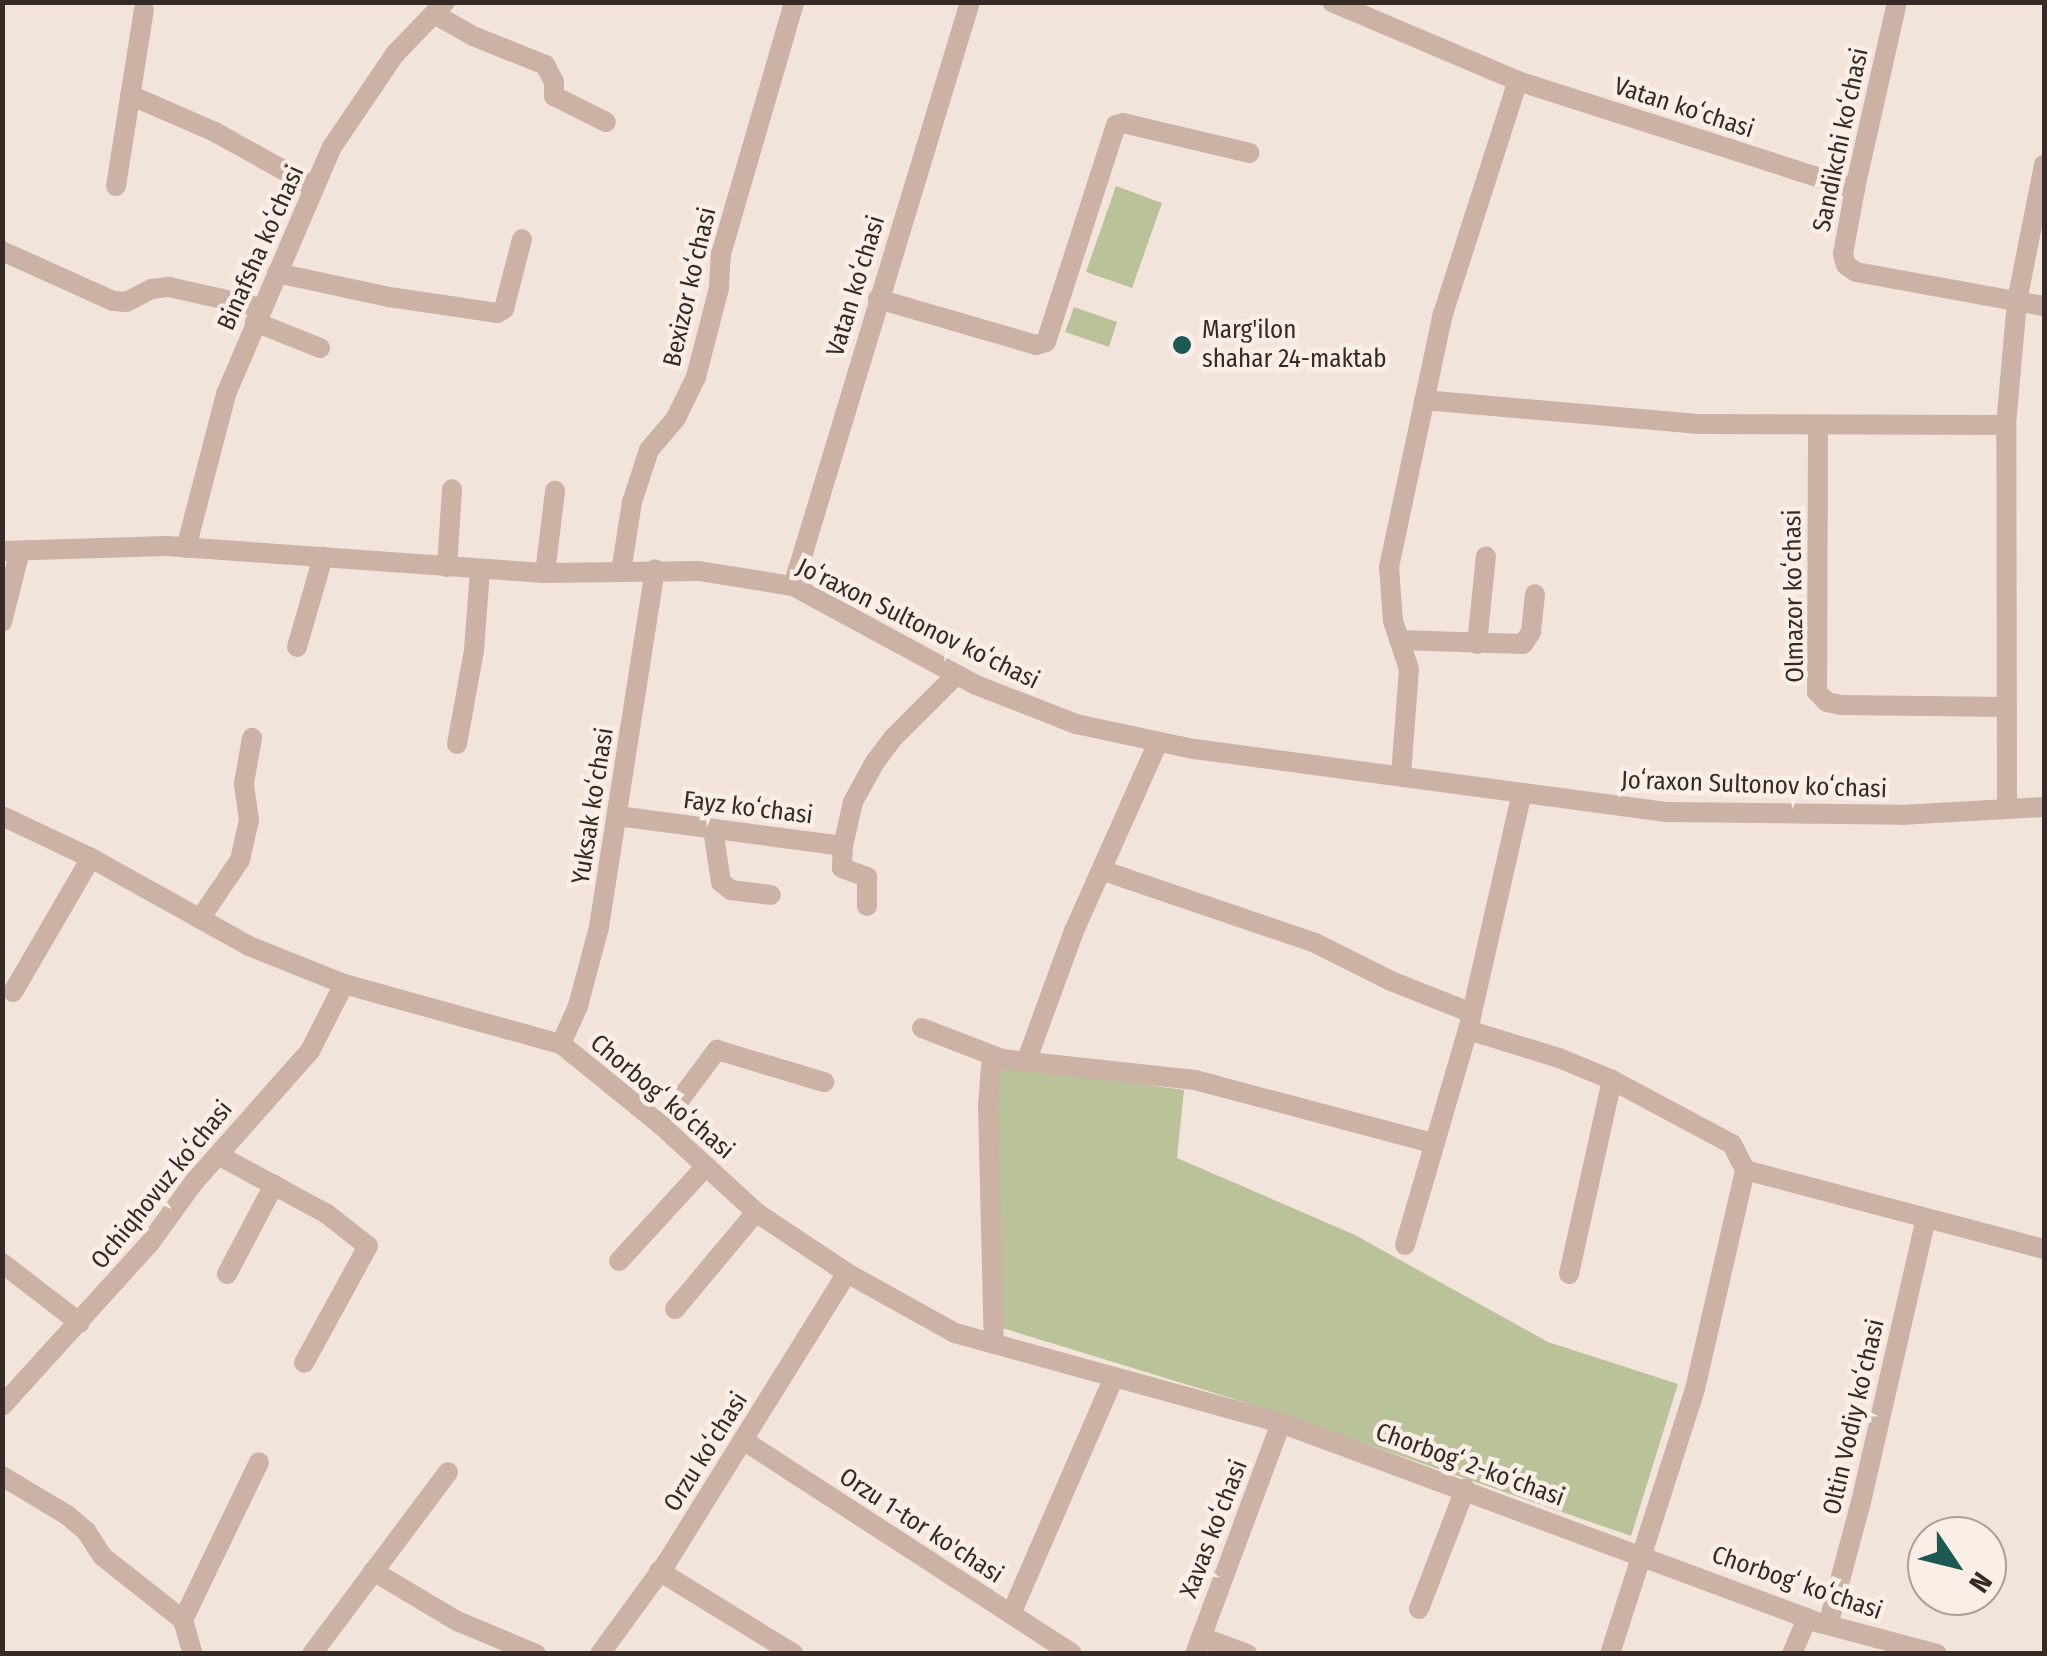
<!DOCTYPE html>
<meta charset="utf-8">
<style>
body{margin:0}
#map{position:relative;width:2047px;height:1656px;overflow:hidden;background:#f2e4da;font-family:"Fira Sans Condensed",sans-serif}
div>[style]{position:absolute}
.green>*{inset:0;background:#b9c299}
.minor>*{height:20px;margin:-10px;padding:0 10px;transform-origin:10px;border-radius:10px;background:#cbb2a5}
.dots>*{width:28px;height:28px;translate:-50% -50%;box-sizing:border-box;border:5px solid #faeee6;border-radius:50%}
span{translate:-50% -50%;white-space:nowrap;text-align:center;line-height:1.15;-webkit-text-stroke:9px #faeee6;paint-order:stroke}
.street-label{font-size:25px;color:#362a27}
.poi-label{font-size:25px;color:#362a27}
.left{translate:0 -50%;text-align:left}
.frame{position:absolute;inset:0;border:5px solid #362a27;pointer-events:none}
.north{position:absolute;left:1907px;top:1516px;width:100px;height:100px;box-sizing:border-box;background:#faeee6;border:2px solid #aca09a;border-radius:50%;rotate:125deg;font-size:28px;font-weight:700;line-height:40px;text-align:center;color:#362a27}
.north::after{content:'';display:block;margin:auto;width:35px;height:45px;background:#1b5955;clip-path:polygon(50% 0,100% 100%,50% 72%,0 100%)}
</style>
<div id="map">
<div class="green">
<div style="clip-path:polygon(1116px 186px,1162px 203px,1132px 288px,1086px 272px)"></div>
<div style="clip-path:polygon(1074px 307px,1117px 322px,1109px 347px,1065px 332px)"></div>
<div style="clip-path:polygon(995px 1064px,1184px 1090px,1177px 1158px,1355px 1235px,1548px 1342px,1678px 1384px,1631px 1536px,1257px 1406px,999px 1327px)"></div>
</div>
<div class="minor">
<div style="left:1332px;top:2px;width:202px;rotate:23deg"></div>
<div style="left:1518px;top:81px;width:354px;rotate:17.8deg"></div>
<div style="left:1897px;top:2px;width:192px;rotate:102.7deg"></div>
<div style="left:1855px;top:189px;width:66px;rotate:100.5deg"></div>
<div style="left:1843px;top:254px;width:11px;rotate:75deg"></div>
<div style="left:1846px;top:265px;width:12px;rotate:35deg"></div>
<div style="left:1856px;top:272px;width:191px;rotate:10.3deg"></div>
<div style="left:434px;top:14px;width:45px;rotate:29.4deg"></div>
<div style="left:473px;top:36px;width:78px;rotate:21.9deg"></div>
<div style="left:545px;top:65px;width:19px;rotate:62deg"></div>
<div style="left:554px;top:82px;width:14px;rotate:90deg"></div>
<div style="left:554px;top:96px;width:58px;rotate:26.6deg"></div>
<div style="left:130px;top:95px;width:93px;rotate:23.5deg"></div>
<div style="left:215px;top:132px;width:113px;rotate:29.1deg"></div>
<div style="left:116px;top:186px;width:178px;rotate:-81deg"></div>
<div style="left:2px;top:251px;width:122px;rotate:24.2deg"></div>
<div style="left:113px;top:301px;width:13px;rotate:4deg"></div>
<div style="left:126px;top:302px;width:29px;rotate:-27deg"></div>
<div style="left:152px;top:289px;width:17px;rotate:-7deg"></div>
<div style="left:169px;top:287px;width:95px;rotate:12.7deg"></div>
<div style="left:277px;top:273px;width:115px;rotate:12.1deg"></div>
<div style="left:389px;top:297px;width:109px;rotate:8.4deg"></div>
<div style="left:497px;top:313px;width:8px;rotate:-30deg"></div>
<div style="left:504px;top:309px;width:72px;rotate:-75.6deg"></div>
<div style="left:878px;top:299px;width:165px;rotate:16.2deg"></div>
<div style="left:1036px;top:345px;width:10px;rotate:-17deg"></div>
<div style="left:1046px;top:342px;width:228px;rotate:-72.1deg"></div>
<div style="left:1116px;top:125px;width:7px;rotate:-16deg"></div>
<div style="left:1123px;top:123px;width:130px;rotate:13.3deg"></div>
<div style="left:255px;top:322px;width:70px;rotate:21.8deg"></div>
<div style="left:1424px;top:400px;width:274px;rotate:5deg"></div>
<div style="left:1697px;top:424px;width:309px;rotate:0.2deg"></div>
<div style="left:1818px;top:426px;width:266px;rotate:90.2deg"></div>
<div style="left:1817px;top:692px;width:14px;rotate:45deg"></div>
<div style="left:1827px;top:702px;width:14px;rotate:12deg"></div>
<div style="left:1841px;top:705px;width:166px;rotate:0.7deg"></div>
<div style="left:186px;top:548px;width:159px;rotate:-75.4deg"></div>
<div style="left:226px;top:394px;width:269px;rotate:-66.8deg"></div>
<div style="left:332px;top:147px;width:112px;rotate:-55.9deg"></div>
<div style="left:395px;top:54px;width:72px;rotate:-46.1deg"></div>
<div style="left:2px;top:551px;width:165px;rotate:-1.7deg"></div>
<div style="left:167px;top:546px;width:379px;rotate:4.1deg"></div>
<div style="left:545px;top:573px;width:154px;rotate:-0.7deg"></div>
<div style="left:699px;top:571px;width:95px;rotate:9.1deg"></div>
<div style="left:793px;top:586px;width:208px;rotate:28.4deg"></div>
<div style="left:976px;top:685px;width:107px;rotate:21.3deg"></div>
<div style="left:1076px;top:724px;width:121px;rotate:12deg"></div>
<div style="left:1194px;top:749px;width:478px;rotate:7.6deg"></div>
<div style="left:1668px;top:812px;width:233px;rotate:0.7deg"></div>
<div style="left:1901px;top:815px;width:143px;rotate:-3.2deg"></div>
<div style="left:447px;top:567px;width:78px;rotate:-86.3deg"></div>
<div style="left:621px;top:572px;width:71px;rotate:-81.1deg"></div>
<div style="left:632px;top:502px;width:55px;rotate:-71.9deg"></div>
<div style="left:649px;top:450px;width:42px;rotate:-49.8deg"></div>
<div style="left:676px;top:418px;width:46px;rotate:-64deg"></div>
<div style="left:696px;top:377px;width:92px;rotate:-75.5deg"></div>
<div style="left:719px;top:288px;width:34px;rotate:-87deg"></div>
<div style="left:721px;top:254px;width:262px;rotate:-73.8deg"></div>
<div style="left:545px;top:573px;width:83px;rotate:-83deg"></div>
<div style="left:793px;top:586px;width:610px;rotate:-73.14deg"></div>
<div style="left:2px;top:622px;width:73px;rotate:-75.8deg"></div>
<div style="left:1399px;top:640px;width:124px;rotate:1.8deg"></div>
<div style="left:1523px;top:644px;width:14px;rotate:-56deg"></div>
<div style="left:1531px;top:632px;width:38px;rotate:-84deg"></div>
<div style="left:1477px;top:644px;width:88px;rotate:-84.2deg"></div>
<div style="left:297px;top:647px;width:94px;rotate:-73.9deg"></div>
<div style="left:457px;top:744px;width:96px;rotate:-79.7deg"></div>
<div style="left:474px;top:650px;width:80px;rotate:-85.7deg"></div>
<div style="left:1401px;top:775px;width:106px;rotate:-85.7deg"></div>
<div style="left:1409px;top:669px;width:51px;rotate:-108.4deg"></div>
<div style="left:1393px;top:621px;width:54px;rotate:-94.2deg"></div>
<div style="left:1389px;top:567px;width:259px;rotate:-78deg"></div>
<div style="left:1443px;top:314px;width:245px;rotate:-72.2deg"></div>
<div style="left:2007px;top:809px;width:384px;rotate:-90.1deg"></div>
<div style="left:2006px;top:425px;width:124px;rotate:-84.9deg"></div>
<div style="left:2017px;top:301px;width:139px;rotate:-78.8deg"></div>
<div style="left:2px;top:816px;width:98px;rotate:25.3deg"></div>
<div style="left:91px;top:858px;width:181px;rotate:29.1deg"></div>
<div style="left:249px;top:946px;width:102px;rotate:21.8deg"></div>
<div style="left:344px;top:984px;width:225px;rotate:15.5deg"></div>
<div style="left:561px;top:1044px;width:129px;rotate:39deg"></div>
<div style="left:661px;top:1125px;width:130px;rotate:42.5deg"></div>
<div style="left:757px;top:1213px;width:108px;rotate:33.7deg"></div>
<div style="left:847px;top:1273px;width:124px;rotate:29.1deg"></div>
<div style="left:955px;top:1333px;width:338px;rotate:15.4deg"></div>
<div style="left:1281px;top:1423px;width:575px;rotate:20.36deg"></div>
<div style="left:1820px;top:1623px;width:121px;rotate:14.8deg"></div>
<div style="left:618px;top:816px;width:227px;rotate:7.6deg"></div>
<div style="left:843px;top:846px;width:45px;rotate:-77.2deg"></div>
<div style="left:853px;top:802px;width:46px;rotate:-61.2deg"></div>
<div style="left:875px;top:762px;width:30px;rotate:-53deg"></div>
<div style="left:893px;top:738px;width:89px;rotate:-45deg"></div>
<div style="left:713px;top:829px;width:54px;rotate:81.4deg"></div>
<div style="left:721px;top:882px;width:13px;rotate:39deg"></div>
<div style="left:731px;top:890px;width:40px;rotate:7.1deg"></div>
<div style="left:843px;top:846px;width:22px;rotate:93deg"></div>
<div style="left:842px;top:868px;width:27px;rotate:20deg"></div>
<div style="left:867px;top:877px;width:29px;rotate:90deg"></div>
<div style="left:1104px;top:871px;width:223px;rotate:18.8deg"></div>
<div style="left:1315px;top:943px;width:85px;rotate:26.6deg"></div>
<div style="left:1391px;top:981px;width:87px;rotate:21.6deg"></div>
<div style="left:200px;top:919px;width:71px;rotate:-55.9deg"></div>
<div style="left:240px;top:860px;width:41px;rotate:-77.3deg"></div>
<div style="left:249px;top:820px;width:37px;rotate:-98deg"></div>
<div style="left:244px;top:783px;width:46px;rotate:-79.9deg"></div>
<div style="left:13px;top:992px;width:155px;rotate:-59.8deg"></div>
<div style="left:922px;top:1028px;width:86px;rotate:21.2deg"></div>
<div style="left:1002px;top:1059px;width:194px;rotate:6.2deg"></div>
<div style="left:1195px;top:1080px;width:248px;rotate:14.9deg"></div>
<div style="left:1468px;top:1030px;width:95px;rotate:17.1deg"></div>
<div style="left:1559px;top:1058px;width:57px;rotate:22.5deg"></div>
<div style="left:1612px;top:1080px;width:136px;rotate:28.1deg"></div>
<div style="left:1732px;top:1144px;width:29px;rotate:63deg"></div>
<div style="left:1745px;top:1170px;width:309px;rotate:14.8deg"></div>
<div style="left:561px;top:1044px;width:42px;rotate:-65.9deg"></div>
<div style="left:578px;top:1006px;width:82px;rotate:-75.1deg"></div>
<div style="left:599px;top:927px;width:362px;rotate:-81.1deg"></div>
<div style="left:992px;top:1055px;width:50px;rotate:94.6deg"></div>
<div style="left:988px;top:1105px;width:239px;rotate:88.6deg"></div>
<div style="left:1026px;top:1062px;width:140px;rotate:-69.9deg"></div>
<div style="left:1074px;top:931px;width:207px;rotate:-66deg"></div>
<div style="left:661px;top:1125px;width:94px;rotate:-53.3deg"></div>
<div style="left:717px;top:1050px;width:112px;rotate:16.7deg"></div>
<div style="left:218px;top:1155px;width:124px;rotate:28.4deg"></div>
<div style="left:327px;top:1214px;width:52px;rotate:38deg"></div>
<div style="left:368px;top:1246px;width:133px;rotate:118.7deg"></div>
<div style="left:1405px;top:1245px;width:224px;rotate:-73.7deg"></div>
<div style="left:1468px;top:1030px;width:240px;rotate:-77.2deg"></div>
<div style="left:619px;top:1261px;width:129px;rotate:-47.5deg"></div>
<div style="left:2px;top:1263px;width:98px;rotate:37.6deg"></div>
<div style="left:227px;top:1274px;width:101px;rotate:-62.2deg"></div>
<div style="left:1569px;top:1274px;width:199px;rotate:-77.5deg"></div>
<div style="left:675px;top:1309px;width:126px;rotate:-50.1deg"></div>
<div style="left:2px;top:1406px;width:219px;rotate:-47.8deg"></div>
<div style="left:149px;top:1244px;width:77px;rotate:-54deg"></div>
<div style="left:194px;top:1182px;width:175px;rotate:-48.5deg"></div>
<div style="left:310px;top:1051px;width:75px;rotate:-63.1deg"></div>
<div style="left:743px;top:1440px;width:392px;rotate:33deg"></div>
<div style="left:2px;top:1476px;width:76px;rotate:31deg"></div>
<div style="left:67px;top:1515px;width:25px;rotate:40deg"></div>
<div style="left:86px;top:1531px;width:30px;rotate:57deg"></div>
<div style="left:102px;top:1556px;width:103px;rotate:38.3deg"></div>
<div style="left:183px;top:1620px;width:35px;rotate:74deg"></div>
<div style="left:373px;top:1571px;width:98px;rotate:30.8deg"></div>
<div style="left:457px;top:1621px;width:86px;rotate:22.7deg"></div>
<div style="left:659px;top:1571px;width:158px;rotate:31.6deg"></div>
<div style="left:1419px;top:1609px;width:129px;rotate:-69deg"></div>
<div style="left:1011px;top:1614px;width:258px;rotate:-66.5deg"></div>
<div style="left:183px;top:1620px;width:175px;rotate:-64.3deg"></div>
<div style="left:1828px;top:1625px;width:127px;rotate:-75deg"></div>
<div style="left:1861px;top:1502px;width:290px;rotate:-77.1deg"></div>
<div style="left:1201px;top:1637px;width:49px;rotate:20.3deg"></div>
<div style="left:312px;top:1654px;width:227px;rotate:-53.2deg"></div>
<div style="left:600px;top:1654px;width:114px;rotate:-53.9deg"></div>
<div style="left:667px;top:1562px;width:340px;rotate:-58.1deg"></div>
<div style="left:1195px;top:1654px;width:246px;rotate:-69.6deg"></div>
<div style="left:1610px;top:1654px;width:278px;rotate:-72.2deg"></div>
<div style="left:1695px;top:1389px;width:225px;rotate:-77.1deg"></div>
<div style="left:1792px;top:1654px;width:39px;rotate:-67deg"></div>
</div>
<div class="dots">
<div style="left:1182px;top:345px;background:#1b5955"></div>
</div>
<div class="street-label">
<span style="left:1684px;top:108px;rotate:18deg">Vatan koʻchasi</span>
<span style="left:1841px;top:140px;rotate:-78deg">Sandikchi koʻchasi</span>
<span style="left:261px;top:248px;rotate:-66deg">Binafsha koʻchasi</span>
<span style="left:856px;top:286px;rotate:-73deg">Vatan koʻchasi</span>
<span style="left:690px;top:287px;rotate:-77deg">Bexizor koʻchasi</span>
<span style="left:1794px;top:596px;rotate:-91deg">Olmazor koʻchasi</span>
<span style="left:918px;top:624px;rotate:26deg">Joʻraxon Sultonov koʻchasi</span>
<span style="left:1754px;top:785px;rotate:2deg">Joʻraxon Sultonov koʻchasi</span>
<span style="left:593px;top:806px;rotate:-81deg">Yuksak koʻchasi</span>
<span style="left:748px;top:808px;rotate:7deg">Fayz koʻchasi</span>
<span style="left:662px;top:1097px;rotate:40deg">Chorbogʻ koʻchasi</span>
<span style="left:162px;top:1185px;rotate:-51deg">Ochiqhovuz koʻchasi</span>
<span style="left:1854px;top:1417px;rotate:-77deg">Oltin Vodiy koʻchasi</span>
<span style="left:706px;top:1452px;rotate:-58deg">Orzu koʻchasi</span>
<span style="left:1470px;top:1465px;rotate:20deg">Chorbogʻ 2-koʻchasi</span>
<span style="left:921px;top:1526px;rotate:33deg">Orzu 1-tor ko'chasi</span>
<span style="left:1214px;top:1529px;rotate:-69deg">Xavas koʻchasi</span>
<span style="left:1797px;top:1583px;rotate:19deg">Chorbogʻ koʻchasi</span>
</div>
<div class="poi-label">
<span class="left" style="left:1202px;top:345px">Marg'ilon<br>shahar 24-maktab</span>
</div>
<div class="frame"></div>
<div class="north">N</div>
</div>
